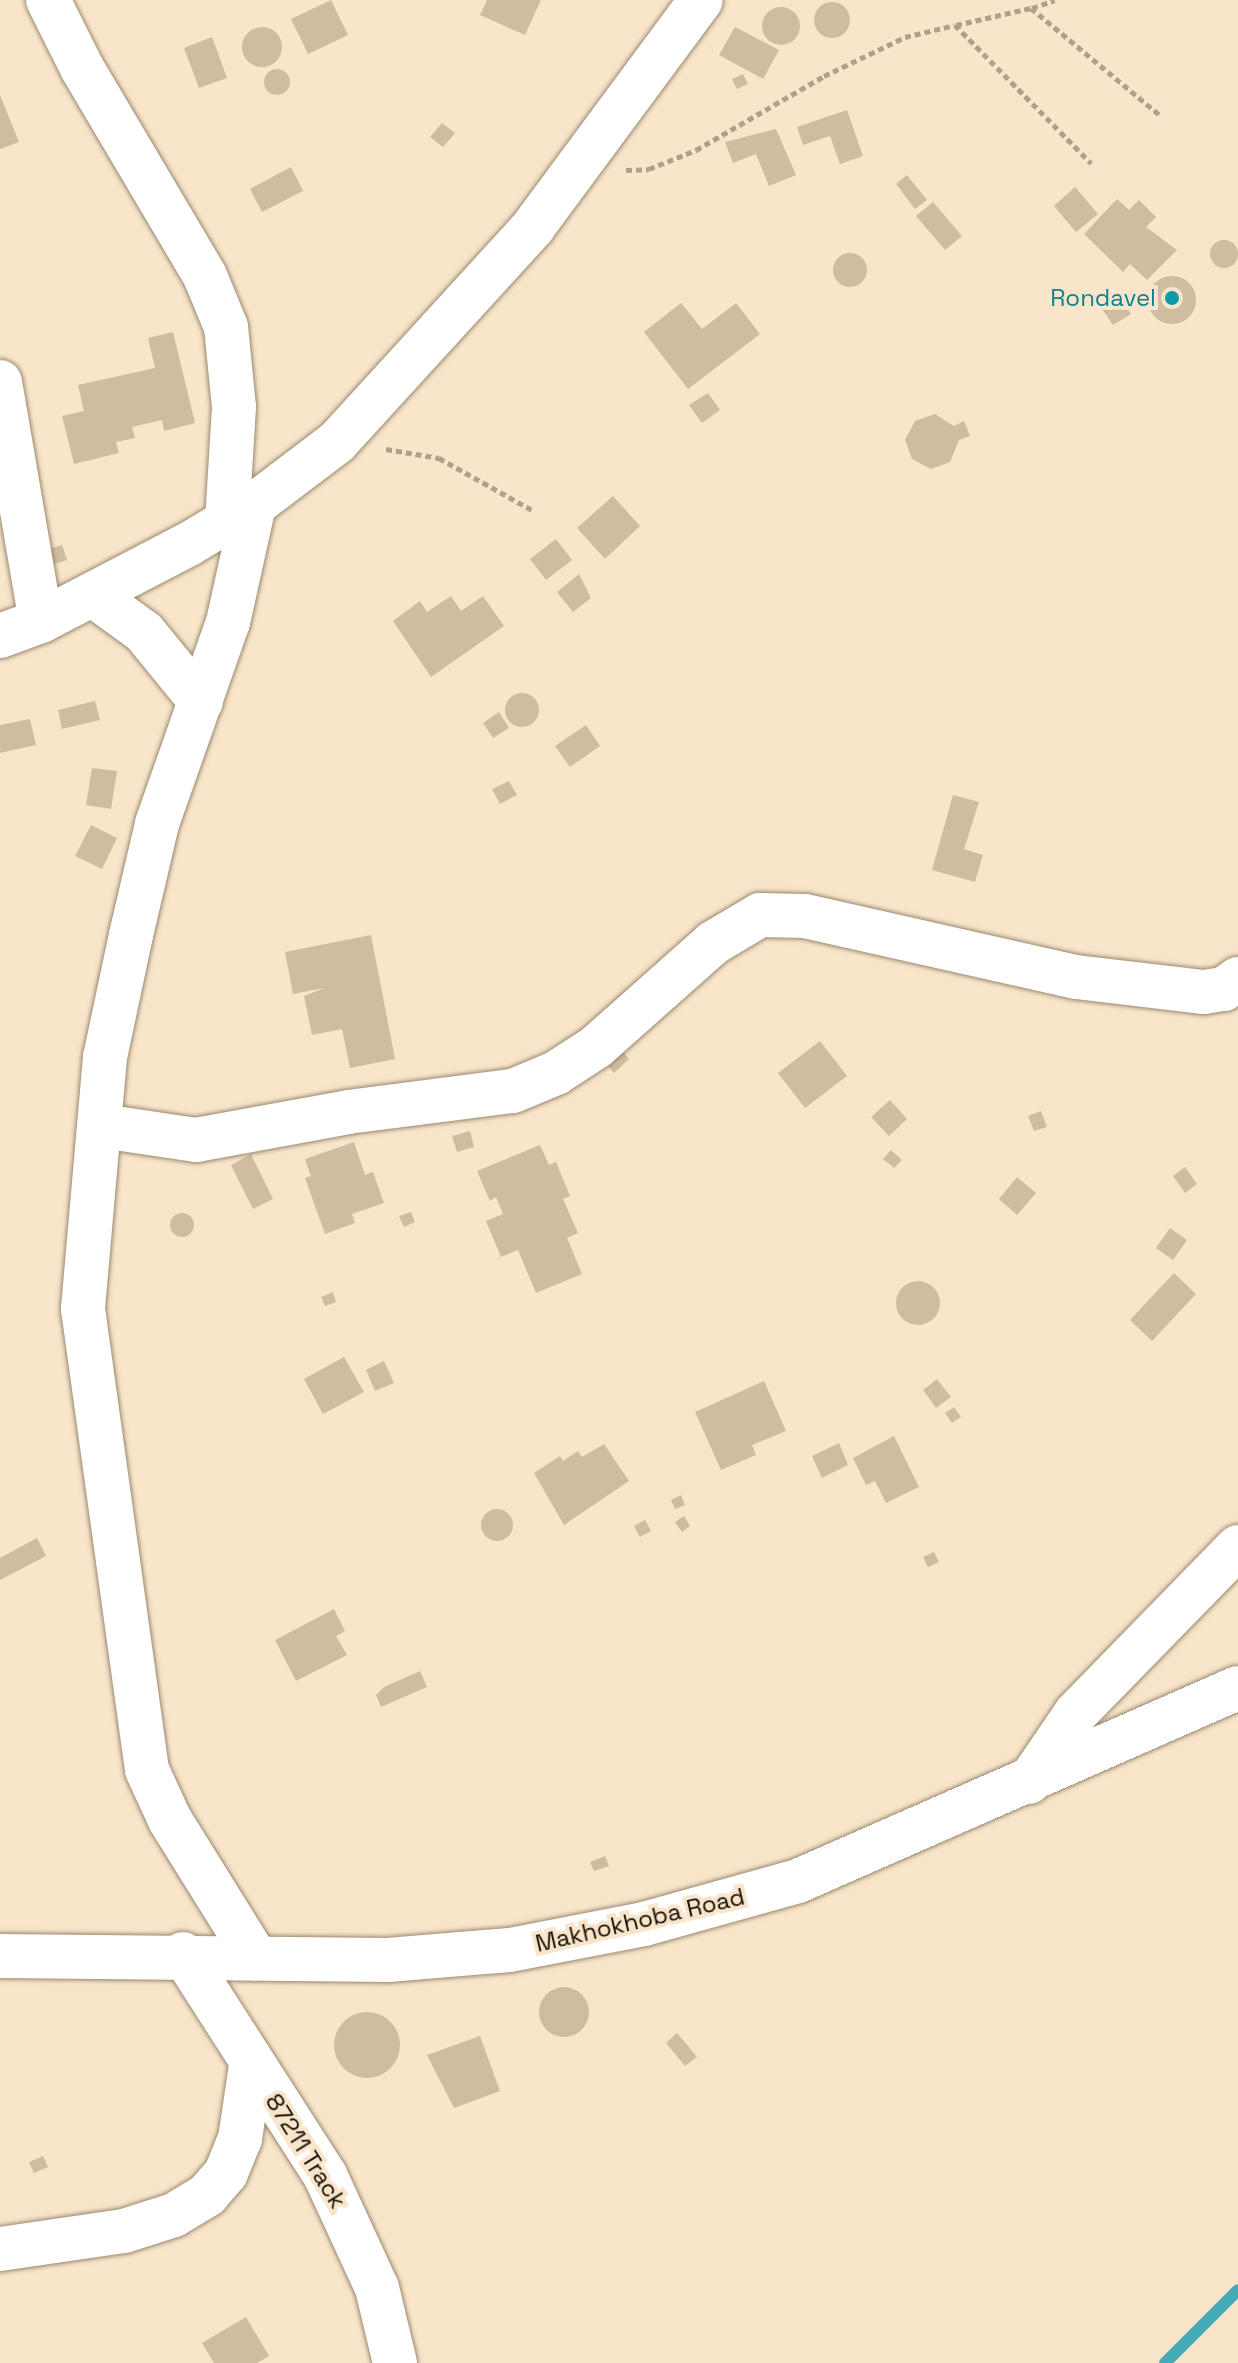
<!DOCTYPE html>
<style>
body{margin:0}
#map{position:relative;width:1238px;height:2363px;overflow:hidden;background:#f8e5ca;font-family:"Space Grotesk",sans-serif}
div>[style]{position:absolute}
.stream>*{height:12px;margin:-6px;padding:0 6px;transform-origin:6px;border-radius:6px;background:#44abb6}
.building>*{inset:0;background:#cfbda2}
.round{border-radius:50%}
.path>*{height:5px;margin-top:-2.5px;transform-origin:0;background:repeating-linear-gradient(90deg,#afa08b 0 6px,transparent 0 10px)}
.roads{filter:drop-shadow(0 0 2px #9a886f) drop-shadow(0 0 2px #9a886f)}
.minor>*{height:44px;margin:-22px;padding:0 22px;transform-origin:22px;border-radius:22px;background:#fff}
.dots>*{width:22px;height:22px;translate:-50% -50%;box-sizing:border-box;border:4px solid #f8e5ca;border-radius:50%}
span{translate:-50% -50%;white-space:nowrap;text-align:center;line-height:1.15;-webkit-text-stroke:8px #f8e5ca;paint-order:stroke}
.culture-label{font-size:24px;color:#0d838f}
.right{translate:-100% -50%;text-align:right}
.street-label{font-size:24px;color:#150f06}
</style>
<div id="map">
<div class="stream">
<div style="left:1165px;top:2363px;width:103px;rotate:-45deg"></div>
</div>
<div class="building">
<div style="clip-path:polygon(331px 0,348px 35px,308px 54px,291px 19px)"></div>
<div style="clip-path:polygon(487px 0,541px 0,525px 35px,480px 15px)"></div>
<div class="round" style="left:814px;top:2px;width:36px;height:36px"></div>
<div class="round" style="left:762px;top:7px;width:38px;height:38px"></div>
<div class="round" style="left:242px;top:27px;width:40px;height:40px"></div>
<div style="clip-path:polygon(735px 27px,779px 50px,763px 79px,719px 55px)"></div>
<div style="clip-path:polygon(212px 37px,227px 78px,199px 88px,184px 48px)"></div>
<div class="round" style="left:264px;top:69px;width:26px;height:26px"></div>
<div style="clip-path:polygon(743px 74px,748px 84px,737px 89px,732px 79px)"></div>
<div style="clip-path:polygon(0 95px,19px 142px,0 149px)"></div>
<div style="clip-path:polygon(847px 110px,863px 156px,840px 164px,830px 136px,803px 145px,797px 127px)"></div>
<div style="clip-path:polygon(442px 123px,455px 133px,443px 147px,430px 137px)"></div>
<div style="clip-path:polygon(776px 129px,796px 175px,769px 186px,756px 154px,733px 163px,725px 142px)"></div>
<div style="clip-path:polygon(291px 167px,303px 191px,262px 212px,250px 189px)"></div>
<div style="clip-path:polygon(907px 175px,927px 200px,915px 209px,896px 184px)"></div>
<div style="clip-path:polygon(1075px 187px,1098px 214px,1076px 232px,1054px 206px)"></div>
<div style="clip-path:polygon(1117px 199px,1129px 210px,1139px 200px,1156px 217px,1146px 227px,1177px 250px,1147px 280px,1130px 264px,1123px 272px,1084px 234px)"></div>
<div style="clip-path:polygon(933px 202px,962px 236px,945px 250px,916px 216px)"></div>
<div class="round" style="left:1210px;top:240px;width:28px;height:28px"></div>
<div class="round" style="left:833px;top:253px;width:34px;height:34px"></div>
<div class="round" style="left:1148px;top:276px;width:48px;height:48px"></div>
<div style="clip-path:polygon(1117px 291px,1131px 314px,1113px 325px,1098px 303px)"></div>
<div style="clip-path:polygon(681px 303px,702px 329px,736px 303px,760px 334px,688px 389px,644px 332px)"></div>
<div style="clip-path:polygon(173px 332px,195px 423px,164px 431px,162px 420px,132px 427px,135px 438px,116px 442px,119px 453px,74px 464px,62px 416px,84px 411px,78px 385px,155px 368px,148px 338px)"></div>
<div style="clip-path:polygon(708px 393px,720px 410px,702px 423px,689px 405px)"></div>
<div style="clip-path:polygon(935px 414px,954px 426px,964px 421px,970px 436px,959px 440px,950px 462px,931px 469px,912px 459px,905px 440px,915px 421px)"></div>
<div style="clip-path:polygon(613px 496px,640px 526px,605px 559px,577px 528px)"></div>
<div style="clip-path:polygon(556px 539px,572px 560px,546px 580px,530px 559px)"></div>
<div style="clip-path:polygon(62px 545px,67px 560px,48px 566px,43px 551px)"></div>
<div style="clip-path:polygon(579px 574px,591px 598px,573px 612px,557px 592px)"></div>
<div style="clip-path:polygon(451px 596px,461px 611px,483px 596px,504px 626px,431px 677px,393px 621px,420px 601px,427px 612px)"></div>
<div class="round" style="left:505px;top:693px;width:34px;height:34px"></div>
<div style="clip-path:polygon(95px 701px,100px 720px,62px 729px,58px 710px)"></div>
<div style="clip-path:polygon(499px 712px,509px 728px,493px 738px,483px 723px)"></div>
<div style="clip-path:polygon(30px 719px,36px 745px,0 753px,0 725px)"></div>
<div style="clip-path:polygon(586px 725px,600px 746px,570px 767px,555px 746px)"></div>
<div style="clip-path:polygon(92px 768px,117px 771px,111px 809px,86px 805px)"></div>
<div style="clip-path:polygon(509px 781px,517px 795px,500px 804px,492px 789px)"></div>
<div style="clip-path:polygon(953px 795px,979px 802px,964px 849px,983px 855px,975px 882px,932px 870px)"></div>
<div style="clip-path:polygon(91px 825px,117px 838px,102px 869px,75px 856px)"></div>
<div style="clip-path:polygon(371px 935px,395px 1059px,350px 1068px,342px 1029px,312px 1035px,304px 996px,324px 988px,293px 994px,285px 952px)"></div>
<div style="clip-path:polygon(820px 1041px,847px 1076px,805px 1108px,778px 1073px)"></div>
<div style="clip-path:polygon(617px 1045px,629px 1059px,614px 1073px,601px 1058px)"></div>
<div style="clip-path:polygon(890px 1100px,907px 1119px,889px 1136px,871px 1117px)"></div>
<div style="clip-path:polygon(1041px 1111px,1047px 1127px,1034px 1131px,1028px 1116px)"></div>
<div style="clip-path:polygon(470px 1131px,474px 1147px,457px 1152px,452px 1136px)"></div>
<div style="clip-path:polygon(354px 1142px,365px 1175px,373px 1172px,384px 1203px,352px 1214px,355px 1223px,325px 1234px,305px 1178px,311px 1176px,305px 1159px)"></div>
<div style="clip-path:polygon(540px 1145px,549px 1165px,556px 1162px,570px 1196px,563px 1199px,578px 1233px,567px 1238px,582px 1274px,536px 1293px,518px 1250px,501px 1257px,486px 1221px,503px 1214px,496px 1197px,490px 1201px,477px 1171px)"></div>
<div style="clip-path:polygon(891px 1150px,902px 1160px,894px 1168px,883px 1159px)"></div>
<div style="clip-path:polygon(251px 1154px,273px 1199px,253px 1209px,231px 1165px)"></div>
<div style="clip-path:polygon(1185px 1167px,1197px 1184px,1185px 1193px,1173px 1176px)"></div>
<div style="clip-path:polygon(1017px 1177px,1036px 1193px,1017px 1215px,999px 1199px)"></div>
<div style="clip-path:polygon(411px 1212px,415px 1222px,404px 1227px,399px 1216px)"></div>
<div class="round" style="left:170px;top:1213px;width:24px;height:24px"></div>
<div style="clip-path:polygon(1170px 1228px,1187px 1240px,1173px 1260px,1156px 1248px)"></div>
<div style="clip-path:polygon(1174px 1273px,1196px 1294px,1152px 1341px,1130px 1320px)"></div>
<div class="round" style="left:896px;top:1281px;width:44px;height:44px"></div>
<div style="clip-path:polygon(333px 1292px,336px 1302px,325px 1306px,321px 1297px)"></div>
<div style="clip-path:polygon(344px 1357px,364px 1392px,323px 1414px,304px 1379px)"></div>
<div style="clip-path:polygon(384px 1361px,394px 1383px,375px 1391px,366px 1370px)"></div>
<div style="clip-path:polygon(937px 1379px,951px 1397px,936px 1408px,923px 1390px)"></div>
<div style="clip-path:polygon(764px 1381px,786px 1431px,752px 1445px,756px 1455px,721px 1470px,695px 1412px)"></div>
<div style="clip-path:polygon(954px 1407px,961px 1417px,952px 1423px,945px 1413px)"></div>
<div style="clip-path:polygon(894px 1436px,919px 1487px,886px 1503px,875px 1481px,866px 1485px,853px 1458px)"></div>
<div style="clip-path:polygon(839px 1443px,848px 1465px,822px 1478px,812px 1456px)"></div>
<div style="clip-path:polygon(604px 1444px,629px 1481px,564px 1525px,534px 1473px,560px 1456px,563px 1461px,578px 1451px,582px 1457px)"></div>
<div style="clip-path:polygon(681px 1495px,685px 1505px,675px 1509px,671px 1500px)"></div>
<div class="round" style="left:481px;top:1509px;width:32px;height:32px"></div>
<div style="clip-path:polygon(684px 1516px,690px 1526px,682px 1532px,675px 1522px)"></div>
<div style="clip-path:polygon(645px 1520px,651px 1531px,640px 1537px,634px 1526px)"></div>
<div style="clip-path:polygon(37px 1538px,46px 1556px,0 1580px,0 1558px)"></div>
<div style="clip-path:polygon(934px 1552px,939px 1562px,928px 1567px,923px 1557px)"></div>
<div style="clip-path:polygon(334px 1609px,345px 1631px,336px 1636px,347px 1655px,296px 1681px,275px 1640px)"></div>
<div style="clip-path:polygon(420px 1671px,427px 1687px,381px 1707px,376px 1695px,384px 1687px)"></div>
<div style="clip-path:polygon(605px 1856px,609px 1866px,594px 1871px,590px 1862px)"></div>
<div class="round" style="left:539px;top:1987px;width:50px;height:50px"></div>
<div class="round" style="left:334px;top:2012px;width:66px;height:66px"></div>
<div style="clip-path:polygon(677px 2033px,697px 2057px,685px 2066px,666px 2043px)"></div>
<div style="clip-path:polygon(480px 2036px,500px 2091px,454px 2108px,427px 2055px)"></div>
<div style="clip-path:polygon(43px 2156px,48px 2167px,34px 2173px,29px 2162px)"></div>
<div style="clip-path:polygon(246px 2317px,269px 2356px,257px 2363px,214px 2363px,202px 2343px)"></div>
</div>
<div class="path">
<div style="left:1032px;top:8px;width:24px;rotate:-19deg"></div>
<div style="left:956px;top:25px;width:77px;rotate:-12.8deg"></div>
<div style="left:1031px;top:8px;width:168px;rotate:39.7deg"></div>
<div style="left:626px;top:170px;width:23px;rotate:-2deg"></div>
<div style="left:649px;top:169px;width:51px;rotate:-22deg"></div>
<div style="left:696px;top:150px;width:148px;rotate:-30deg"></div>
<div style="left:824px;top:76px;width:90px;rotate:-25.7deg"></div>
<div style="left:905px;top:37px;width:51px;rotate:-13.5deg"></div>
<div style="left:955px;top:25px;width:194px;rotate:45.4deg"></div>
<div style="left:386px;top:449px;width:54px;rotate:9.6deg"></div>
<div style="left:439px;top:458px;width:109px;rotate:29.2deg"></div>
</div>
<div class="roads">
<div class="minor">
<div style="left:48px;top:0;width:76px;rotate:63.4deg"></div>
<div style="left:82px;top:68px;width:242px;rotate:59.4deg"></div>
<div style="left:205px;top:276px;width:55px;rotate:67.6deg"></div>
<div style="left:226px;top:327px;width:80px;rotate:84.3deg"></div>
<div style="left:234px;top:407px;width:114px;rotate:93.5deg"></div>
<div style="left:0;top:382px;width:242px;rotate:80.3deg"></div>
<div style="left:254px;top:505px;width:120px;rotate:102.5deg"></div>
<div style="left:228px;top:622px;width:214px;rotate:109.4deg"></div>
<div style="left:157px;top:824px;width:114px;rotate:103.2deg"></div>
<div style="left:131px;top:935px;width:125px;rotate:102deg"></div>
<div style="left:105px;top:1057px;width:253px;rotate:95deg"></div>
<div style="left:83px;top:1309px;width:465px;rotate:82.1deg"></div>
<div style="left:147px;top:1770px;width:55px;rotate:65.3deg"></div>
<div style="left:170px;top:1820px;width:163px;rotate:58.1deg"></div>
<div style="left:93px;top:595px;width:63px;rotate:36deg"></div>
<div style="left:144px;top:632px;width:90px;rotate:50.8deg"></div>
<div style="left:0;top:636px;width:44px;rotate:-20.1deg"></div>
<div style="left:41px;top:621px;width:167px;rotate:-27.5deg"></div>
<div style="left:189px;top:544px;width:76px;rotate:-31deg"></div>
<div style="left:254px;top:505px;width:104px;rotate:-37.2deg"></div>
<div style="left:337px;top:442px;width:291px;rotate:-47.6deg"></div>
<div style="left:533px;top:227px;width:282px;rotate:-53.5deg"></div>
<div style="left:102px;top:1126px;width:95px;rotate:8.5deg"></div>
<div style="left:196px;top:1140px;width:155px;rotate:-10.4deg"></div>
<div style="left:348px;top:1112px;width:166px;rotate:-7.3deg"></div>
<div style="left:513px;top:1091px;width:47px;rotate:-22.7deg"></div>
<div style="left:556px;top:1073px;width:48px;rotate:-33deg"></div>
<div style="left:596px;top:1047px;width:157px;rotate:-41.6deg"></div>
<div style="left:713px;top:943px;width:55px;rotate:-30.8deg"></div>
<div style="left:760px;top:915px;width:45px;rotate:1.3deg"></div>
<div style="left:805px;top:916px;width:278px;rotate:12.7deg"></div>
<div style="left:1076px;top:977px;width:129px;rotate:6.7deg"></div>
<div style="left:1204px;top:992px;width:20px;rotate:-9deg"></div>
<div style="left:1224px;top:989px;width:17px;rotate:-36deg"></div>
<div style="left:1029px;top:1782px;width:83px;rotate:-55.7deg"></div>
<div style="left:1076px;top:1713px;width:232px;rotate:-45.7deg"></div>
<div style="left:183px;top:1954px;width:263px;rotate:57.3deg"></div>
<div style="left:325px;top:2175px;width:124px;rotate:65.3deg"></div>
<div style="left:377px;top:2288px;width:77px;rotate:76.5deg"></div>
<div style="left:0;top:1956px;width:388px;rotate:0.6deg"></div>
<div style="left:388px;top:1960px;width:122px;rotate:-4.7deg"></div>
<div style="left:510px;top:1950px;width:136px;rotate:-11deg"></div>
<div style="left:644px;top:1924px;width:160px;rotate:-15.6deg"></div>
<div style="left:798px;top:1881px;width:480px;rotate:-23.7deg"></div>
<div style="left:0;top:2249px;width:125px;rotate:-8.3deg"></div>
<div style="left:124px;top:2231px;width:52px;rotate:-17.7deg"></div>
<div style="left:174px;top:2215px;width:39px;rotate:-31deg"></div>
<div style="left:207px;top:2195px;width:29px;rotate:-49deg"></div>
<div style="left:226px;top:2173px;width:37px;rotate:-68deg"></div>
<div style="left:240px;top:2139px;width:75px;rotate:-81.5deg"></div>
</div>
</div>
<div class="dots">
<div style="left:1172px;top:298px;background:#0f9aa8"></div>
</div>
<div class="culture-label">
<span class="right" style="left:1156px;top:298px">Rondavel</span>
</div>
<div class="street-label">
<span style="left:640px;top:1920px;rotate:-13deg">Makhokhoba Road</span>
<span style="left:306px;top:2151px;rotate:58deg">87211 Track</span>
</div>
</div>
